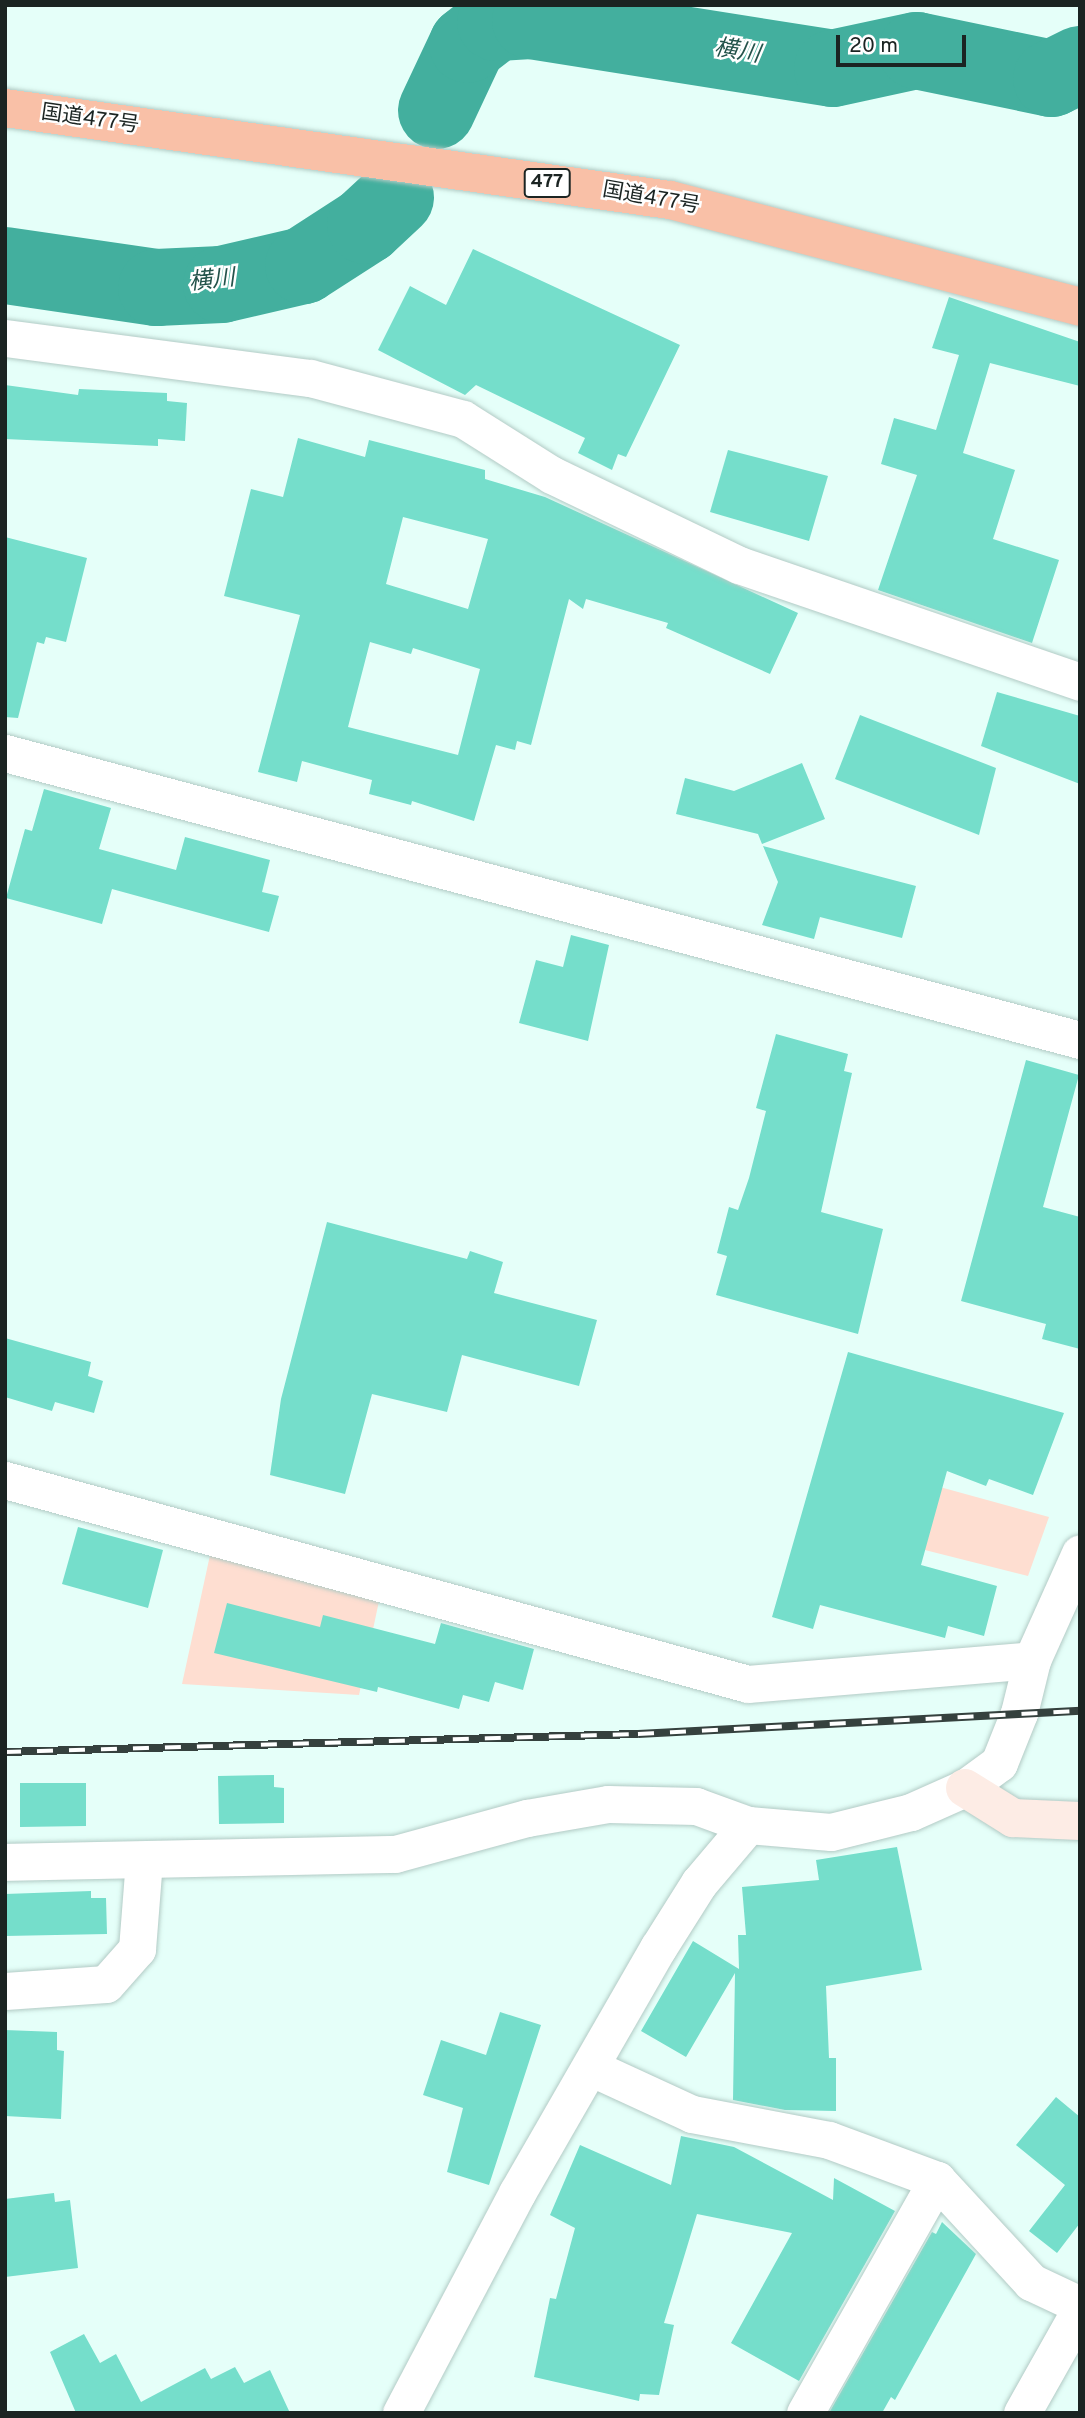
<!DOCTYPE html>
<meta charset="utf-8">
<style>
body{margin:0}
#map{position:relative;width:1085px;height:2418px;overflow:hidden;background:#e5fff9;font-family:Overpass,"Noto Sans JP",sans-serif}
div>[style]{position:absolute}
.green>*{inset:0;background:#feded1}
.river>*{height:77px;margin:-38.5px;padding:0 38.5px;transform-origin:38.5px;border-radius:38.5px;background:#43af9e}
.building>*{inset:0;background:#75decb}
.roads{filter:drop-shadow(0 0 2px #b2cbc5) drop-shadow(0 0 2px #b2cbc5)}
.street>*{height:37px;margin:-18.5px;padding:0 18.5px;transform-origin:18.5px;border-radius:18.5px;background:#fff}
.secondary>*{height:38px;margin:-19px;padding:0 19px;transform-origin:19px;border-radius:19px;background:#fdece5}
.highway>*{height:38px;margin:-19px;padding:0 19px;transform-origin:19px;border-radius:19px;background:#f9c0a7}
.rail>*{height:8px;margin-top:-4px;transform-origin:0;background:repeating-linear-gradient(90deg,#fff 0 16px,#35413e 0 32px);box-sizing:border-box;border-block:2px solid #35413e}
span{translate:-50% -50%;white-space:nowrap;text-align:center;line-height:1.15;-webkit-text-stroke:5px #fff;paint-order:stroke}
.shield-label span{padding:2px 5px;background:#fff;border:2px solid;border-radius:5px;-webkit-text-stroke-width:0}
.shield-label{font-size:19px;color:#1b2422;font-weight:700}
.street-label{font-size:21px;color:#1b2422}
.water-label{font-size:23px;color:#24534b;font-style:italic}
.frame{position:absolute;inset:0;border:7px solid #1b2422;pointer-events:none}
.scale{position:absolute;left:836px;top:35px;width:130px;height:32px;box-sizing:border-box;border:4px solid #1b2422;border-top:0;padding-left:9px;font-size:21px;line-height:24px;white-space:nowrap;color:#1b2422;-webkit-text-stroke:5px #fff;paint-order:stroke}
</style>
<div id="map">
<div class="green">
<div style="clip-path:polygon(929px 1484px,1049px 1517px,1028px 1576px,909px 1546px)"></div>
<div style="clip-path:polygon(212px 1546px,382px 1587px,359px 1695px,182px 1684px)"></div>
</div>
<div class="river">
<div style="left:436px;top:110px;width:73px;rotate:-64.8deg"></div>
<div style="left:467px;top:44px;width:36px;rotate:-38deg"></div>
<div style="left:495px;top:22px;width:35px;rotate:-3deg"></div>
<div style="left:530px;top:20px;width:306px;rotate:9deg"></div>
<div style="left:832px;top:68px;width:86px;rotate:-12.1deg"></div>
<div style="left:916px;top:50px;width:138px;rotate:11.7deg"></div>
<div style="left:1051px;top:78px;width:32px;rotate:-26deg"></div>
<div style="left:5px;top:265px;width:153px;rotate:8.3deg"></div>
<div style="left:156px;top:287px;width:65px;rotate:-2.6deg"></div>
<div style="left:221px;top:284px;width:84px;rotate:-13deg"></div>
<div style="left:303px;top:265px;width:74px;rotate:-32.8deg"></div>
<div style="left:365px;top:225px;width:41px;rotate:-43deg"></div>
</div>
<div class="building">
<div style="clip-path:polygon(473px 249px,680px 345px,626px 457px,618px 454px,612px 470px,578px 453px,585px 438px,476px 385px,465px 395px,378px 350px,410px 286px,446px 305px)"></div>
<div style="clip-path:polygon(949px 297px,1080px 342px,1080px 386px,990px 363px,963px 453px,1015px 470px,993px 539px,1059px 560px,1032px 643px,878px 590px,917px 475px,881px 464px,894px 418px,936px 430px,959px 355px,932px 348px)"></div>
<div style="clip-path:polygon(5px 385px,78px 395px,79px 389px,167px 393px,167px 401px,187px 403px,185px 441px,158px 439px,158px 446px,5px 439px)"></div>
<div style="clip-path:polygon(evenodd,298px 438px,365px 457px,369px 440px,485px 470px,485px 479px,545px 497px,798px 613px,770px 674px,666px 628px,668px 623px,586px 599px,583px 609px,569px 599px,531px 745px,517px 741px,515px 750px,496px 745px,474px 821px,412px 801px,411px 805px,369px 794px,372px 780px,302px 761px,297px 782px,258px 772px,300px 615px,224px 596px,251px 489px,283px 497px,298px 438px,403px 517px,488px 539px,468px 609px,386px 584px,403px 517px,298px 438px,370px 642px,411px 654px,413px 648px,480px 669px,458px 755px,348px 727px,370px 642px)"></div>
<div style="clip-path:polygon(728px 450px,828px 476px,809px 541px,710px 512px)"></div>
<div style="clip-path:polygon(5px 537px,87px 558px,66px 642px,46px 637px,44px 644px,37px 642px,18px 718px,5px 717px)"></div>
<div style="clip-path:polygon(997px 692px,1080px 716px,1080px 784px,981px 746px)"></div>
<div style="clip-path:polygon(860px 715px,996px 768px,979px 835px,835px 779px)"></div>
<div style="clip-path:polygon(802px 763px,825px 819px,762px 844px,758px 834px,676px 814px,685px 778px,734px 791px)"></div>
<div style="clip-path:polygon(44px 789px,111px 808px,99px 849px,176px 870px,185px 837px,270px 860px,262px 892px,279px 896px,269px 932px,112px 889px,102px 924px,6px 898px,25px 829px,32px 831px)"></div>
<div style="clip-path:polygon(763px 846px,916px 886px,902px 938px,820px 917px,814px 939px,762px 925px,778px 882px)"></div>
<div style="clip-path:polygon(571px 935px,609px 945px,588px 1041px,519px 1023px,536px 960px,563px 967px)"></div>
<div style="clip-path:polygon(776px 1034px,848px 1054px,844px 1071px,852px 1073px,821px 1212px,883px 1229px,858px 1334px,716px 1295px,727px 1256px,717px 1253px,729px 1207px,738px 1210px,749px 1178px,766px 1111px,756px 1108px)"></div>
<div style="clip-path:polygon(1026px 1060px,1079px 1075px,1043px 1207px,1080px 1217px,1080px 1349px,1042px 1339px,1046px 1324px,961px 1301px)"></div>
<div style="clip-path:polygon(327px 1222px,467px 1259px,470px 1251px,503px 1262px,494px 1293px,597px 1320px,579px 1386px,462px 1355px,447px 1412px,372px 1394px,345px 1494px,270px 1475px,281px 1399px)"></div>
<div style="clip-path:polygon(5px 1338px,91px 1362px,88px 1376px,103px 1381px,94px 1413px,55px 1402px,52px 1411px,5px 1397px)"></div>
<div style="clip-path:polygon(848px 1352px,1064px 1413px,1033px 1495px,989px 1479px,986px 1486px,947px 1471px,921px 1565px,997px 1586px,984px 1636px,948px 1626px,945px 1638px,820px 1605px,813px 1629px,772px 1617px)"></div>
<div style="clip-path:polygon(78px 1527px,163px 1550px,148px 1608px,62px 1584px)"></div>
<div style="clip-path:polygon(227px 1603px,320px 1627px,323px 1615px,435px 1644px,441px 1623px,534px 1649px,523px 1690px,495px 1682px,489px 1702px,463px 1695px,459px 1709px,378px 1687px,377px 1692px,214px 1653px)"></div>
<div style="clip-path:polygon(274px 1775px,274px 1787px,284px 1788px,284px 1823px,219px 1824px,218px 1776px)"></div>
<div style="clip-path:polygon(20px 1783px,86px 1783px,86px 1826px,20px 1827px)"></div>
<div style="clip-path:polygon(897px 1847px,922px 1970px,826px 1986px,829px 2058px,836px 2058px,836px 2111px,785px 2110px,733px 2100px,735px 1973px,686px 2057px,641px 2031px,693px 1941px,739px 1969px,738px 1935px,746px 1935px,742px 1887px,819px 1880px,816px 1860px)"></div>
<div style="clip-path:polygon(91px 1891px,91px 1898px,106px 1898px,107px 1934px,5px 1936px,5px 1894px)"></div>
<div style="clip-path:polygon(500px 2012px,541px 2025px,489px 2185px,447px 2172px,463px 2108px,423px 2095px,441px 2040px,486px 2055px)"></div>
<div style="clip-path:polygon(5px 2030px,57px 2032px,57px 2050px,64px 2051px,61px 2119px,5px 2116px)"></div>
<div style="clip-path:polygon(1056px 2097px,1080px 2117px,1080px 2223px,1057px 2253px,1029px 2231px,1065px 2185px,1016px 2145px)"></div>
<div style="clip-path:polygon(681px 2136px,734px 2147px,833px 2200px,834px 2178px,895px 2211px,799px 2381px,731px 2343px,792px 2233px,697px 2214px,664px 2323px,674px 2325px,659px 2395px,640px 2394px,639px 2401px,534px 2377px,550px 2298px,556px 2299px,575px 2228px,550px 2215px,580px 2145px,671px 2185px)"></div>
<div style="clip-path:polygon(54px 2193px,55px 2202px,70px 2200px,78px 2268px,5px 2277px,5px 2199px)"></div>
<div style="clip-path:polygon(942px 2222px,976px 2254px,895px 2400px,891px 2397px,882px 2413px,829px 2413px,932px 2232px,936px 2234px)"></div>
<div style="clip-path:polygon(84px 2334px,100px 2363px,116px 2354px,141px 2402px,205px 2368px,211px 2379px,235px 2367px,244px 2383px,270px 2370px,290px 2413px,76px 2413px,50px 2352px)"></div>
</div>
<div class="roads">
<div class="street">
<div style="left:5px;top:338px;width:308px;rotate:7.5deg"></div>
<div style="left:310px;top:378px;width:158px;rotate:15deg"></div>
<div style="left:463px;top:419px;width:105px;rotate:32.2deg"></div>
<div style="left:552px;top:475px;width:208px;rotate:25.7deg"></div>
<div style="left:739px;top:565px;width:361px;rotate:18.9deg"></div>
<div style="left:5px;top:753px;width:1113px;rotate:14.95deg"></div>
<div style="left:5px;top:1480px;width:770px;rotate:15.35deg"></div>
<div style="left:748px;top:1684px;width:285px;rotate:-4.8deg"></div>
<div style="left:5px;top:1862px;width:390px;rotate:-1.2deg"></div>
<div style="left:395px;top:1854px;width:137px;rotate:-15.3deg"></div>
<div style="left:527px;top:1818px;width:82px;rotate:-9.8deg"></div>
<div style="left:608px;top:1804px;width:88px;rotate:1.3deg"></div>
<div style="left:696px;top:1806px;width:55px;rotate:20.1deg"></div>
<div style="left:748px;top:1825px;width:83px;rotate:4.8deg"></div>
<div style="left:831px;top:1832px;width:82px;rotate:-14deg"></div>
<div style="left:911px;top:1812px;width:59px;rotate:-24deg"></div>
<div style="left:965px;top:1788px;width:42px;rotate:-36.3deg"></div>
<div style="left:999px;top:1763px;width:54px;rotate:-68.2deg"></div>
<div style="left:1019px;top:1713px;width:55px;rotate:-76.2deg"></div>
<div style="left:1032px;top:1660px;width:117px;rotate:-65.8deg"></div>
<div style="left:5px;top:1991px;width:101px;rotate:-4deg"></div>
<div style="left:106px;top:1984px;width:47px;rotate:-48.5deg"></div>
<div style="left:137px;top:1949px;width:89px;rotate:-85.5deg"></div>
<div style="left:592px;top:2068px;width:110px;rotate:24.7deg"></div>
<div style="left:692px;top:2114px;width:139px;rotate:10.7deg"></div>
<div style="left:829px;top:2140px;width:115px;rotate:20.3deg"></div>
<div style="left:937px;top:2180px;width:139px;rotate:47.3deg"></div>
<div style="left:1031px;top:2282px;width:54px;rotate:25.1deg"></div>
<div style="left:401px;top:2413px;width:249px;rotate:-62.2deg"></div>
<div style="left:517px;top:2193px;width:283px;rotate:-60.1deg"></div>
<div style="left:658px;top:1948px;width:77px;rotate:-57.8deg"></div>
<div style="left:699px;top:1883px;width:76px;rotate:-49.8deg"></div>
<div style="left:805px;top:2413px;width:268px;rotate:-60.5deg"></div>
<div style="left:1022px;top:2413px;width:118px;rotate:-60.6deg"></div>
</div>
<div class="secondary">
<div style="left:965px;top:1788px;width:57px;rotate:32deg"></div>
<div style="left:1013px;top:1818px;width:67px;rotate:2.6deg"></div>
</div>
<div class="highway">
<div style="left:5px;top:108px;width:671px;rotate:7.88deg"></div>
<div style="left:670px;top:200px;width:424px;rotate:14.6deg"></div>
</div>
</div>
<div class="rail">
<div style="left:5px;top:1752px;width:633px;rotate:-1.63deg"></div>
<div style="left:638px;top:1734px;width:443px;rotate:-3deg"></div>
</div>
<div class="shield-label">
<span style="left:547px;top:183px">477</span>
</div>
<div class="street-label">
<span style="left:90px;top:120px;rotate:8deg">国道477号</span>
<span style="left:651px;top:199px;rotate:10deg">国道477号</span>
</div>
<div class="water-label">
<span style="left:737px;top:53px;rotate:9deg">横川</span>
<span style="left:212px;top:282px;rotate:-6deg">横川</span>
</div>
<div class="frame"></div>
<div class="scale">20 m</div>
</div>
